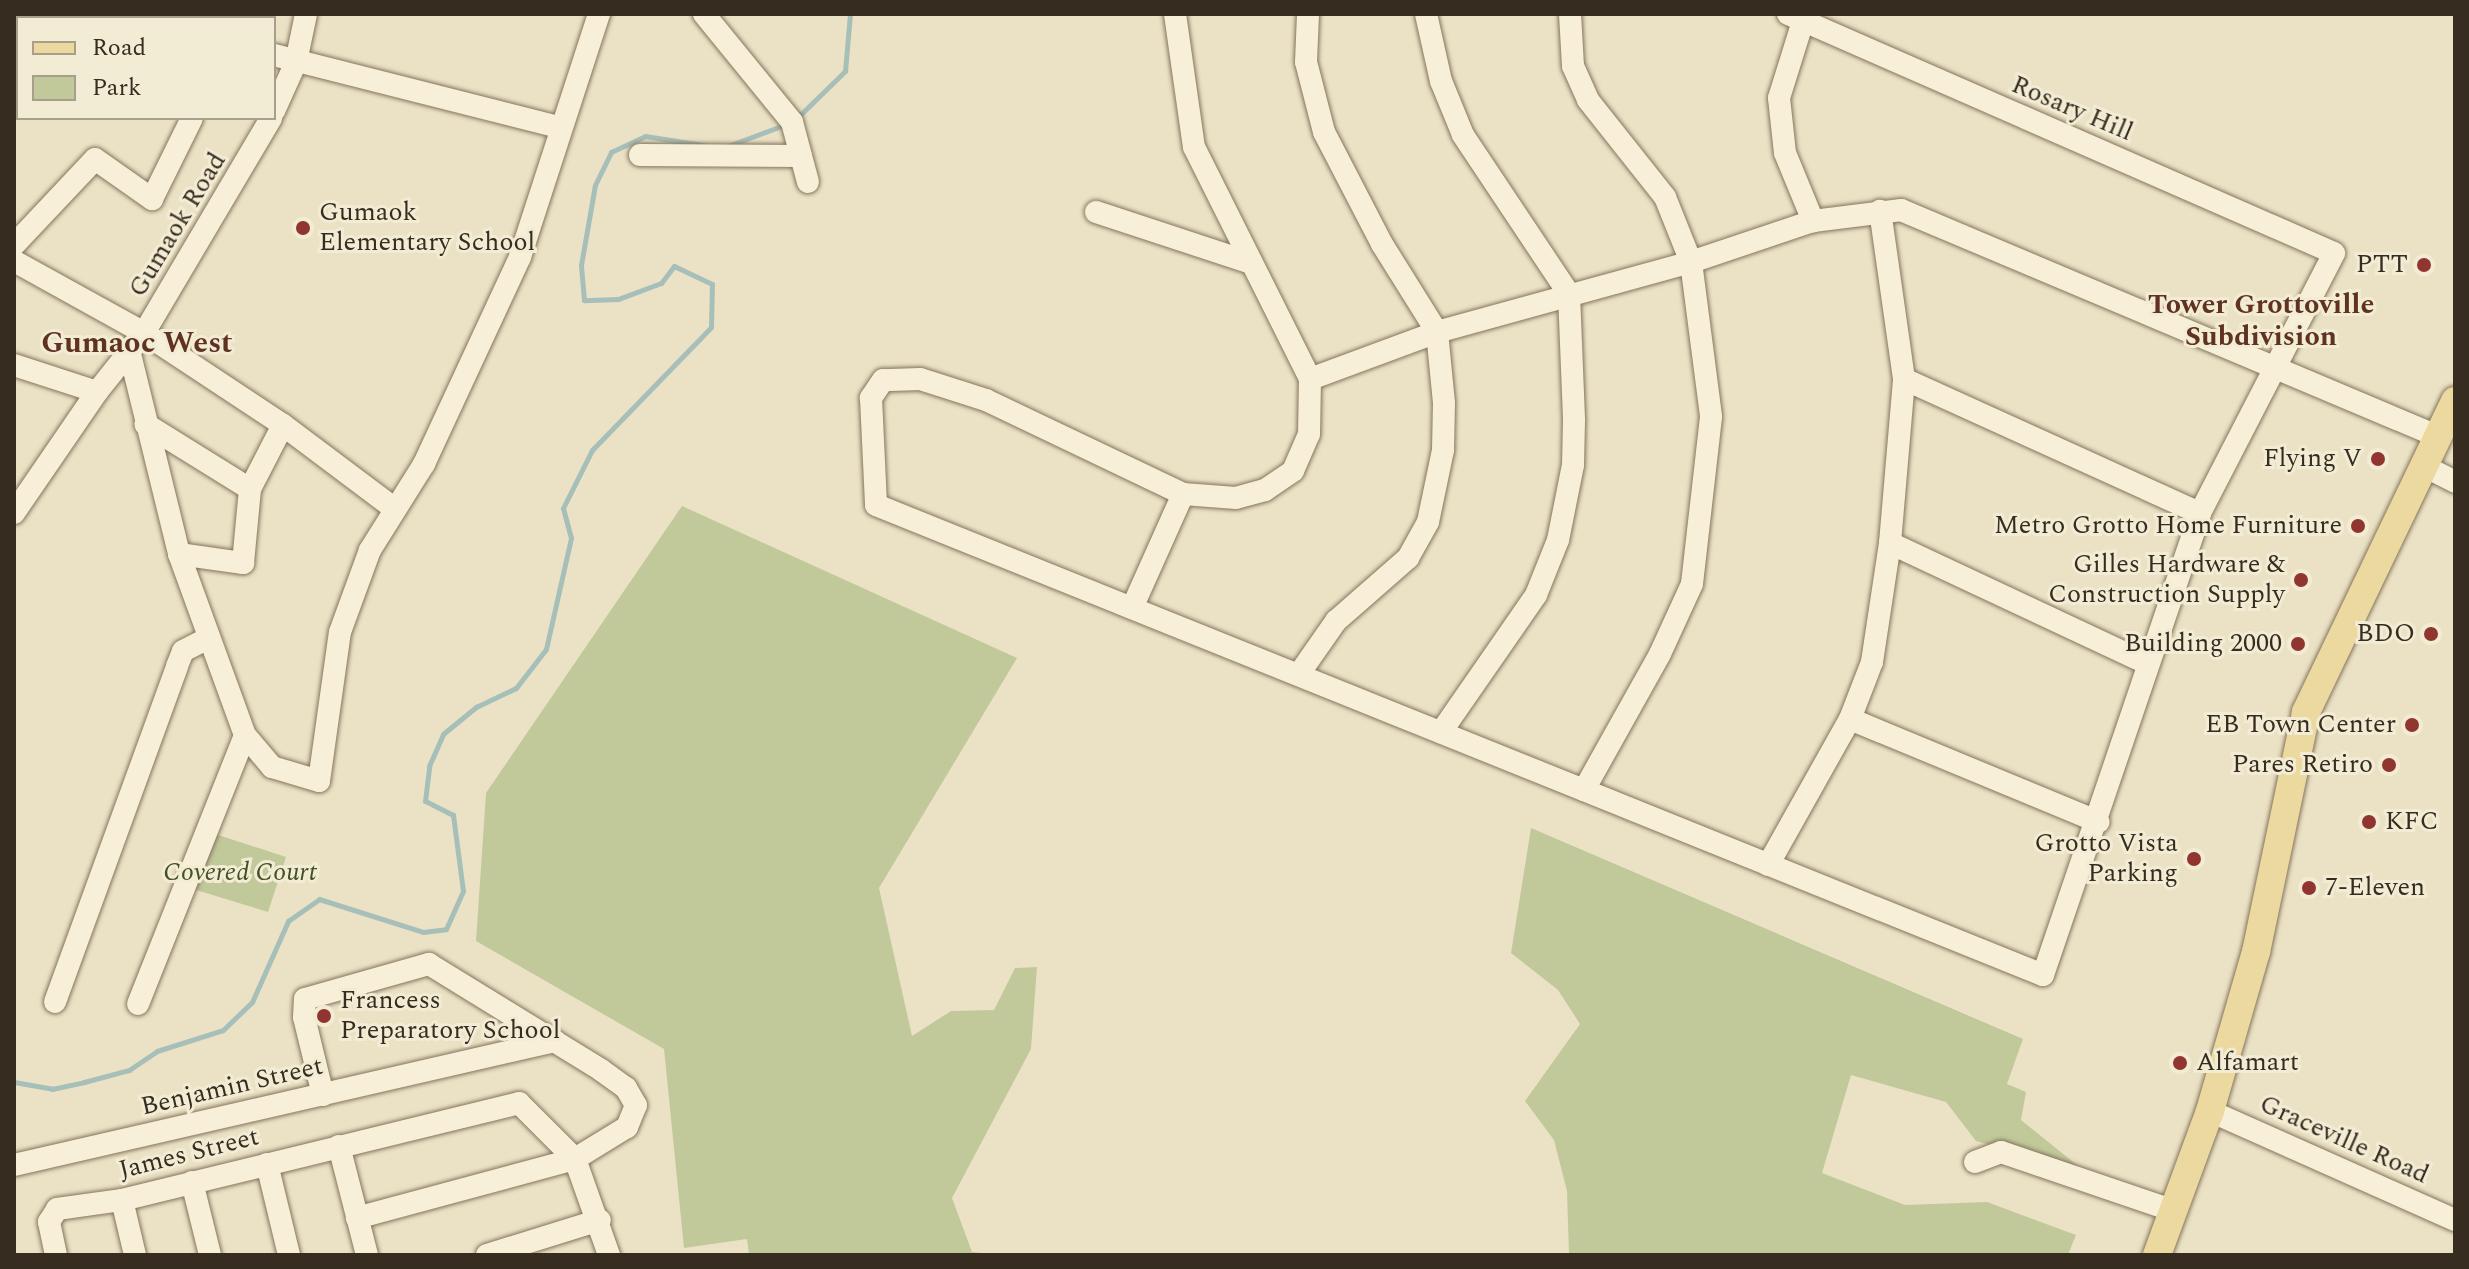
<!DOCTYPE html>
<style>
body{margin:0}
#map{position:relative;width:2469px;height:1269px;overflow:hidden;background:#ebe2c5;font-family:Spectral,serif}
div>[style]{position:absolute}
.green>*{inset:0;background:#c1c99a}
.stream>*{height:5px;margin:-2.5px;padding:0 2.5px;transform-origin:2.5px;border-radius:2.5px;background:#a7bfb9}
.roads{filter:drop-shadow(0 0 2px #85755d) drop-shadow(0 0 2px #85755d)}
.minor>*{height:22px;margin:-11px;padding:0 11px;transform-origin:11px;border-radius:11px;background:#f7efd8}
.major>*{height:28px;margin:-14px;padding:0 14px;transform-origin:14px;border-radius:14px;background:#ecd9a0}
.dots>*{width:22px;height:22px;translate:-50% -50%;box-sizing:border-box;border:4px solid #f3ecd5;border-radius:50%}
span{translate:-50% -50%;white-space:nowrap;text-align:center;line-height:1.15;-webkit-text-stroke:6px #f3ecd5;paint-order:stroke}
.street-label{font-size:26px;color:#362c1f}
.poi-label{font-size:26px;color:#362c1f}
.left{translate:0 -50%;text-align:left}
.right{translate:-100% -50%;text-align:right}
.park-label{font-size:26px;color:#445127;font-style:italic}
.neighbourhood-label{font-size:28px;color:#603222;font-weight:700}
.quarter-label{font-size:30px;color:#603222;font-weight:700}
.frame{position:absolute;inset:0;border:16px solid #362c1f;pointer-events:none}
.legend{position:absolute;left:16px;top:16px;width:260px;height:104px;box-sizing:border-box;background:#f3ecd5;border:2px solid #a79f8c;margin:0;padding:10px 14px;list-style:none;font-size:24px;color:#362c1f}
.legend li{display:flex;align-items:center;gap:16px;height:40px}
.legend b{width:40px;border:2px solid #a79f8c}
</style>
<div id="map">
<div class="green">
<div style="clip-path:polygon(682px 506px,1017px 658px,879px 888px,912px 1036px,951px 1011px,994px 1010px,1015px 968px,1037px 967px,1031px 1049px,952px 1198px,972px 1252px,1004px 1255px,749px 1255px,747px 1239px,684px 1248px,664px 1049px,476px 941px,486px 793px)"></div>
<div style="clip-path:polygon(1531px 828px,2023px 1039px,2007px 1084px,2026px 1092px,2021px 1120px,2083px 1170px,1976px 1141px,1946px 1102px,1851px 1075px,1822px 1173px,1905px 1205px,1987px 1202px,2076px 1235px,2068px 1255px,1569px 1255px,1567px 1191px,1554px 1140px,1525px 1101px,1580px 1024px,1558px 990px,1511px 953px)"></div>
<div style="clip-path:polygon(212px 833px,286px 857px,268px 912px,193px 889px)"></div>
</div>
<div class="stream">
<div style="left:796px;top:119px;width:69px;rotate:-44.4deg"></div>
<div style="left:845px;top:71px;width:57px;rotate:-85deg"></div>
<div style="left:725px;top:147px;width:66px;rotate:-20.4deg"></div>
<div style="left:14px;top:1082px;width:39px;rotate:10deg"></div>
<div style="left:52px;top:1089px;width:33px;rotate:-12deg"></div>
<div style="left:84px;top:1082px;width:47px;rotate:-14.9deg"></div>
<div style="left:129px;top:1070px;width:34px;rotate:-34deg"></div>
<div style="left:157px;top:1051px;width:69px;rotate:-17.7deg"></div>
<div style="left:223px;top:1030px;width:40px;rotate:-44deg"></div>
<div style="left:252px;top:1002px;width:89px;rotate:-66deg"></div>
<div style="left:288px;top:921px;width:38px;rotate:-35deg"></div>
<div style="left:319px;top:899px;width:109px;rotate:17.6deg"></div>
<div style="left:423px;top:932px;width:23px;rotate:-7deg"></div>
<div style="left:446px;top:929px;width:42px;rotate:-65.9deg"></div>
<div style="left:463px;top:891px;width:77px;rotate:-97.5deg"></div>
<div style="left:453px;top:815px;width:31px;rotate:-153deg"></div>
<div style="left:425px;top:801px;width:35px;rotate:-83deg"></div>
<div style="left:429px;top:766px;width:35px;rotate:-66deg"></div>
<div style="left:443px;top:734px;width:43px;rotate:-39.3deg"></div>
<div style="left:476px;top:707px;width:44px;rotate:-25.4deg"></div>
<div style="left:516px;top:688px;width:49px;rotate:-52.4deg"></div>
<div style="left:546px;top:649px;width:114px;rotate:-77.3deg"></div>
<div style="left:571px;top:538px;width:31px;rotate:-105deg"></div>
<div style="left:563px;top:508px;width:65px;rotate:-63.4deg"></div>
<div style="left:592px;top:450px;width:171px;rotate:-45.9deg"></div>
<div style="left:711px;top:327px;width:43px;rotate:-88.7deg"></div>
<div style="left:712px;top:284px;width:42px;rotate:-154.7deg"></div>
<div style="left:674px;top:266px;width:21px;rotate:127deg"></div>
<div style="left:661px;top:283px;width:46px;rotate:159.6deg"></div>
<div style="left:618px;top:299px;width:34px;rotate:178deg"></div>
<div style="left:584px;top:300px;width:35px;rotate:-95deg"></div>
<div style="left:581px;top:265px;width:81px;rotate:-80.1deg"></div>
<div style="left:595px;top:185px;width:37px;rotate:-64deg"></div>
<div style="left:611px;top:152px;width:38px;rotate:-25deg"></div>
<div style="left:645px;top:136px;width:59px;rotate:8.8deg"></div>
</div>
<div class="roads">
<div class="minor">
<div style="left:704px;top:14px;width:139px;rotate:50.8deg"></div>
<div style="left:792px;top:122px;width:62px;rotate:75.1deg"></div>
<div style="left:1175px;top:14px;width:134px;rotate:81.9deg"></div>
<div style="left:1194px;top:147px;width:259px;rotate:63.4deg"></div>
<div style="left:1310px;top:379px;width:55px;rotate:91deg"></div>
<div style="left:1309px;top:434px;width:40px;rotate:113.4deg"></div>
<div style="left:1293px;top:471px;width:34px;rotate:146deg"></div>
<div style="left:1265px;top:490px;width:30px;rotate:165deg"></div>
<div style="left:1236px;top:498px;width:53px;rotate:-175.7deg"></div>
<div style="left:1183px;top:494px;width:218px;rotate:-154.5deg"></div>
<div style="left:986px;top:400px;width:69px;rotate:-162.3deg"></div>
<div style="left:920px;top:379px;width:37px;rotate:178deg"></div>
<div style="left:883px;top:380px;width:22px;rotate:124deg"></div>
<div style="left:871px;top:398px;width:107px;rotate:87.3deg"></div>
<div style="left:876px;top:505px;width:1258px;rotate:21.94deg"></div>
<div style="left:2043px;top:975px;width:488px;rotate:-71.2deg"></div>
<div style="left:2200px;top:513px;width:292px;rotate:-62.7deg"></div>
<div style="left:2334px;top:253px;width:596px;rotate:-156.36deg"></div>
<div style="left:1426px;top:14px;width:69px;rotate:77.4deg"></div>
<div style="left:1441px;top:81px;width:58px;rotate:67.8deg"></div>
<div style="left:1463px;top:135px;width:191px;rotate:56.3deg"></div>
<div style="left:1569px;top:294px;width:127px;rotate:87.7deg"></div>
<div style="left:1574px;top:421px;width:44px;rotate:91.3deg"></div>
<div style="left:1573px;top:465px;width:76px;rotate:101.3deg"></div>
<div style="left:1558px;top:540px;width:59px;rotate:111.8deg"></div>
<div style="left:1536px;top:595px;width:167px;rotate:124.7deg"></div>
<div style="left:1570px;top:14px;width:52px;rotate:86.7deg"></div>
<div style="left:1573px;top:66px;width:37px;rotate:66deg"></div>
<div style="left:1588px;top:100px;width:124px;rotate:51.6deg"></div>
<div style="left:1665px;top:197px;width:70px;rotate:68.2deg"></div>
<div style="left:1691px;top:262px;width:156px;rotate:82.6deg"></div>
<div style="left:1711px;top:417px;width:168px;rotate:96.5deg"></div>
<div style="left:1692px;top:584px;width:77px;rotate:114.6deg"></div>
<div style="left:1660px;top:654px;width:156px;rotate:119.2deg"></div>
<div style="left:1803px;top:21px;width:81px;rotate:107.3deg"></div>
<div style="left:1779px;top:98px;width:55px;rotate:83.8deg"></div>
<div style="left:1785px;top:153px;width:74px;rotate:67.6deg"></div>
<div style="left:274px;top:55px;width:294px;rotate:14.2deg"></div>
<div style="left:274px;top:111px;width:54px;rotate:-65.8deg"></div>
<div style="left:296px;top:62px;width:49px;rotate:-78.2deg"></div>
<div style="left:640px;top:155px;width:161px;rotate:0.4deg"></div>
<div style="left:1096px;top:212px;width:163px;rotate:18.2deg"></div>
<div style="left:14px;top:245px;width:118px;rotate:-46.7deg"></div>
<div style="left:95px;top:159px;width:70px;rotate:35.1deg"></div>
<div style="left:152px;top:199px;width:90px;rotate:-63.7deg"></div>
<div style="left:14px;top:261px;width:149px;rotate:29deg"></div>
<div style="left:144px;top:333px;width:167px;rotate:33.5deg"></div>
<div style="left:283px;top:425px;width:72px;rotate:117.3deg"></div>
<div style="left:250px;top:489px;width:123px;rotate:-148.2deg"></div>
<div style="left:130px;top:354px;width:206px;rotate:76.2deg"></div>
<div style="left:179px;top:554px;width:193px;rotate:70deg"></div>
<div style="left:245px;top:735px;width:42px;rotate:49.8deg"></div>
<div style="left:272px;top:767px;width:49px;rotate:16.6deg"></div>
<div style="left:319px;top:781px;width:150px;rotate:-82deg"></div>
<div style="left:340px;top:632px;width:87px;rotate:-69.9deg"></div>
<div style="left:370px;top:550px;width:102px;rotate:-57.9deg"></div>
<div style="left:424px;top:464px;width:228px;rotate:-65.1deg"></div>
<div style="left:520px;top:257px;width:256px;rotate:-72deg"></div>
<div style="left:14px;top:365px;width:87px;rotate:18deg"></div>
<div style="left:1310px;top:379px;width:135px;rotate:-20.3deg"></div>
<div style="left:1437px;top:332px;width:263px;rotate:-15.4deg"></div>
<div style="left:1691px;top:262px;width:129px;rotate:-18.6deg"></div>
<div style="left:1813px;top:221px;width:89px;rotate:-7.1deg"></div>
<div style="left:1901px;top:210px;width:582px;rotate:22.86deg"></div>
<div style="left:1904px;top:379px;width:325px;rotate:24.4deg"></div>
<div style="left:283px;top:425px;width:140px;rotate:36.9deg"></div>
<div style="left:2422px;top:465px;width:37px;rotate:27deg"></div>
<div style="left:14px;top:513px;width:147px;rotate:-55.6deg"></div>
<div style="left:97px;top:392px;width:75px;rotate:-51.5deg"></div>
<div style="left:144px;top:333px;width:250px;rotate:-59.4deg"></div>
<div style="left:1890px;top:543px;width:285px;rotate:25.1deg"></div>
<div style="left:179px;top:554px;width:65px;rotate:8deg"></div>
<div style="left:243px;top:563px;width:74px;rotate:-84.6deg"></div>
<div style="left:1132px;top:608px;width:125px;rotate:-65.9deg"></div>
<div style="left:1299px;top:674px;width:65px;rotate:-55.1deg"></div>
<div style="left:1336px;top:621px;width:96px;rotate:-41.2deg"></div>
<div style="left:1408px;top:558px;width:41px;rotate:-60.9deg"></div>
<div style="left:1428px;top:522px;width:74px;rotate:-78.2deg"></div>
<div style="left:1443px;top:450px;width:47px;rotate:-88.8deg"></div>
<div style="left:1444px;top:403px;width:71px;rotate:-95.6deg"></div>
<div style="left:1437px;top:332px;width:104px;rotate:-122deg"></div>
<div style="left:1382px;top:244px;width:126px;rotate:-117.4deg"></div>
<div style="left:1324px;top:132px;width:72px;rotate:-104.4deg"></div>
<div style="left:1306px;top:62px;width:48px;rotate:-87.6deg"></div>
<div style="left:1850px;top:719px;width:269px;rotate:22.5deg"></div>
<div style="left:1768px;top:865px;width:167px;rotate:-60.7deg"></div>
<div style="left:1850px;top:719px;width:61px;rotate:-68.9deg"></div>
<div style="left:1872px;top:662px;width:120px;rotate:-81.4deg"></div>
<div style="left:1890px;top:543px;width:165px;rotate:-85.1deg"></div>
<div style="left:1904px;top:379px;width:170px;rotate:-98.1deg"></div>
<div style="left:55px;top:1002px;width:357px;rotate:-70deg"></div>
<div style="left:177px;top:666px;width:16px;rotate:-68deg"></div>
<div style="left:183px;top:651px;width:27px;rotate:-27deg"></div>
<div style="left:138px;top:1004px;width:289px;rotate:-68.3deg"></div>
<div style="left:323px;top:1095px;width:80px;rotate:-103.7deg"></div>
<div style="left:304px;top:1017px;width:18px;rotate:-87deg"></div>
<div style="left:305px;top:999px;width:129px;rotate:-15.8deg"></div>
<div style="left:429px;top:964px;width:202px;rotate:31.6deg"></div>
<div style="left:601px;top:1070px;width:31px;rotate:36deg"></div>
<div style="left:626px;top:1088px;width:20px;rotate:60deg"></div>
<div style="left:636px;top:1105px;width:24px;rotate:112deg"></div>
<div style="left:627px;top:1127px;width:61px;rotate:148.4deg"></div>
<div style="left:575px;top:1159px;width:226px;rotate:164.9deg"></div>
<div style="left:2210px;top:1111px;width:268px;rotate:24deg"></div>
<div style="left:339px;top:1146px;width:113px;rotate:75.6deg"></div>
<div style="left:1975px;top:1162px;width:28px;rotate:-21deg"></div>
<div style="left:2001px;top:1152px;width:183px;rotate:18.8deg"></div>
<div style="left:267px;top:1164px;width:94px;rotate:76.4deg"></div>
<div style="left:14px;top:1165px;width:555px;rotate:-12.91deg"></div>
<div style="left:192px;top:1182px;width:75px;rotate:76.1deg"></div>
<div style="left:122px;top:1200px;width:57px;rotate:76.7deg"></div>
<div style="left:56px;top:1255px;width:34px;rotate:-102deg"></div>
<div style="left:49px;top:1222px;width:15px;rotate:-58deg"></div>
<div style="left:57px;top:1209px;width:66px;rotate:-7.9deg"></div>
<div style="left:122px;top:1200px;width:409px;rotate:-13.7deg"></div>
<div style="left:519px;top:1103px;width:79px;rotate:45deg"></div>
<div style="left:575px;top:1159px;width:102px;rotate:70.5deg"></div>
<div style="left:487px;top:1255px;width:118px;rotate:-17.2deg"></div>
</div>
<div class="major">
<div style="left:2157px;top:1255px;width:153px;rotate:-69.8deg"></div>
<div style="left:2210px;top:1111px;width:166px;rotate:-73.9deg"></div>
<div style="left:2256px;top:952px;width:245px;rotate:-78.2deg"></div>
<div style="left:2306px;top:712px;width:345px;rotate:-64.4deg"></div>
</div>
</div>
<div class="dots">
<div style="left:303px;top:228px;background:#903530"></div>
<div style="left:2424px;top:265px;background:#903530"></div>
<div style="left:2378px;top:459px;background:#903530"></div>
<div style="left:2358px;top:526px;background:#903530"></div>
<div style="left:2301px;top:580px;background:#903530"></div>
<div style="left:2431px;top:634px;background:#903530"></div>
<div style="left:2298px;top:644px;background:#903530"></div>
<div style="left:2412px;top:725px;background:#903530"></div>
<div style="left:2389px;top:765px;background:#903530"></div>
<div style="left:2369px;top:822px;background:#903530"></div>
<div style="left:2194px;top:859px;background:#903530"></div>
<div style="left:2309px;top:888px;background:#903530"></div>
<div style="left:324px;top:1016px;background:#903530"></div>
<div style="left:2180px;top:1063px;background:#903530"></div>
</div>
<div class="street-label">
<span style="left:2072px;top:109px;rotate:23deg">Rosary Hill</span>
<span style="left:178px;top:225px;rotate:-59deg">Gumaok Road</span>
<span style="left:232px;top:1087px;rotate:-13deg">Benjamin Street</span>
<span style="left:2344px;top:1140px;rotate:24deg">Graceville Road</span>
<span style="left:189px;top:1154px;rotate:-14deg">James Street</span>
</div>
<div class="poi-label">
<span class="left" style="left:319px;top:228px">Gumaok<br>Elementary School</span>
<span class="right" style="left:2408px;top:265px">PTT</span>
<span class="right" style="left:2362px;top:459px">Flying V</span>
<span class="right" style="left:2342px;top:526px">Metro Grotto Home Furniture</span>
<span class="right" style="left:2285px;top:580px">Gilles Hardware &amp;<br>Construction Supply</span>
<span class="right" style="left:2415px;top:634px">BDO</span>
<span class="right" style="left:2282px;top:644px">Building 2000</span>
<span class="right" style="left:2396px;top:725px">EB Town Center</span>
<span class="right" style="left:2373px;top:765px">Pares Retiro</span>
<span class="left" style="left:2385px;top:822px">KFC</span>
<span class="right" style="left:2178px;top:859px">Grotto Vista<br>Parking</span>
<span class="left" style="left:2325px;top:888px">7-Eleven</span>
<span class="left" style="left:340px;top:1016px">Francess<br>Preparatory School</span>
<span class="left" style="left:2196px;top:1063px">Alfamart</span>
</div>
<div class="park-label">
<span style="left:240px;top:873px">Covered Court</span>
</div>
<div class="neighbourhood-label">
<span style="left:2261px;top:321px">Tower Grottoville<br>Subdivision</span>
</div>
<div class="quarter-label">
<span style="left:137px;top:343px">Gumaoc West</span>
</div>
<div class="frame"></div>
<ul class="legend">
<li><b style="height:10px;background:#ecd9a0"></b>Road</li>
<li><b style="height:22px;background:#c1c99a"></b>Park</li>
</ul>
</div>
